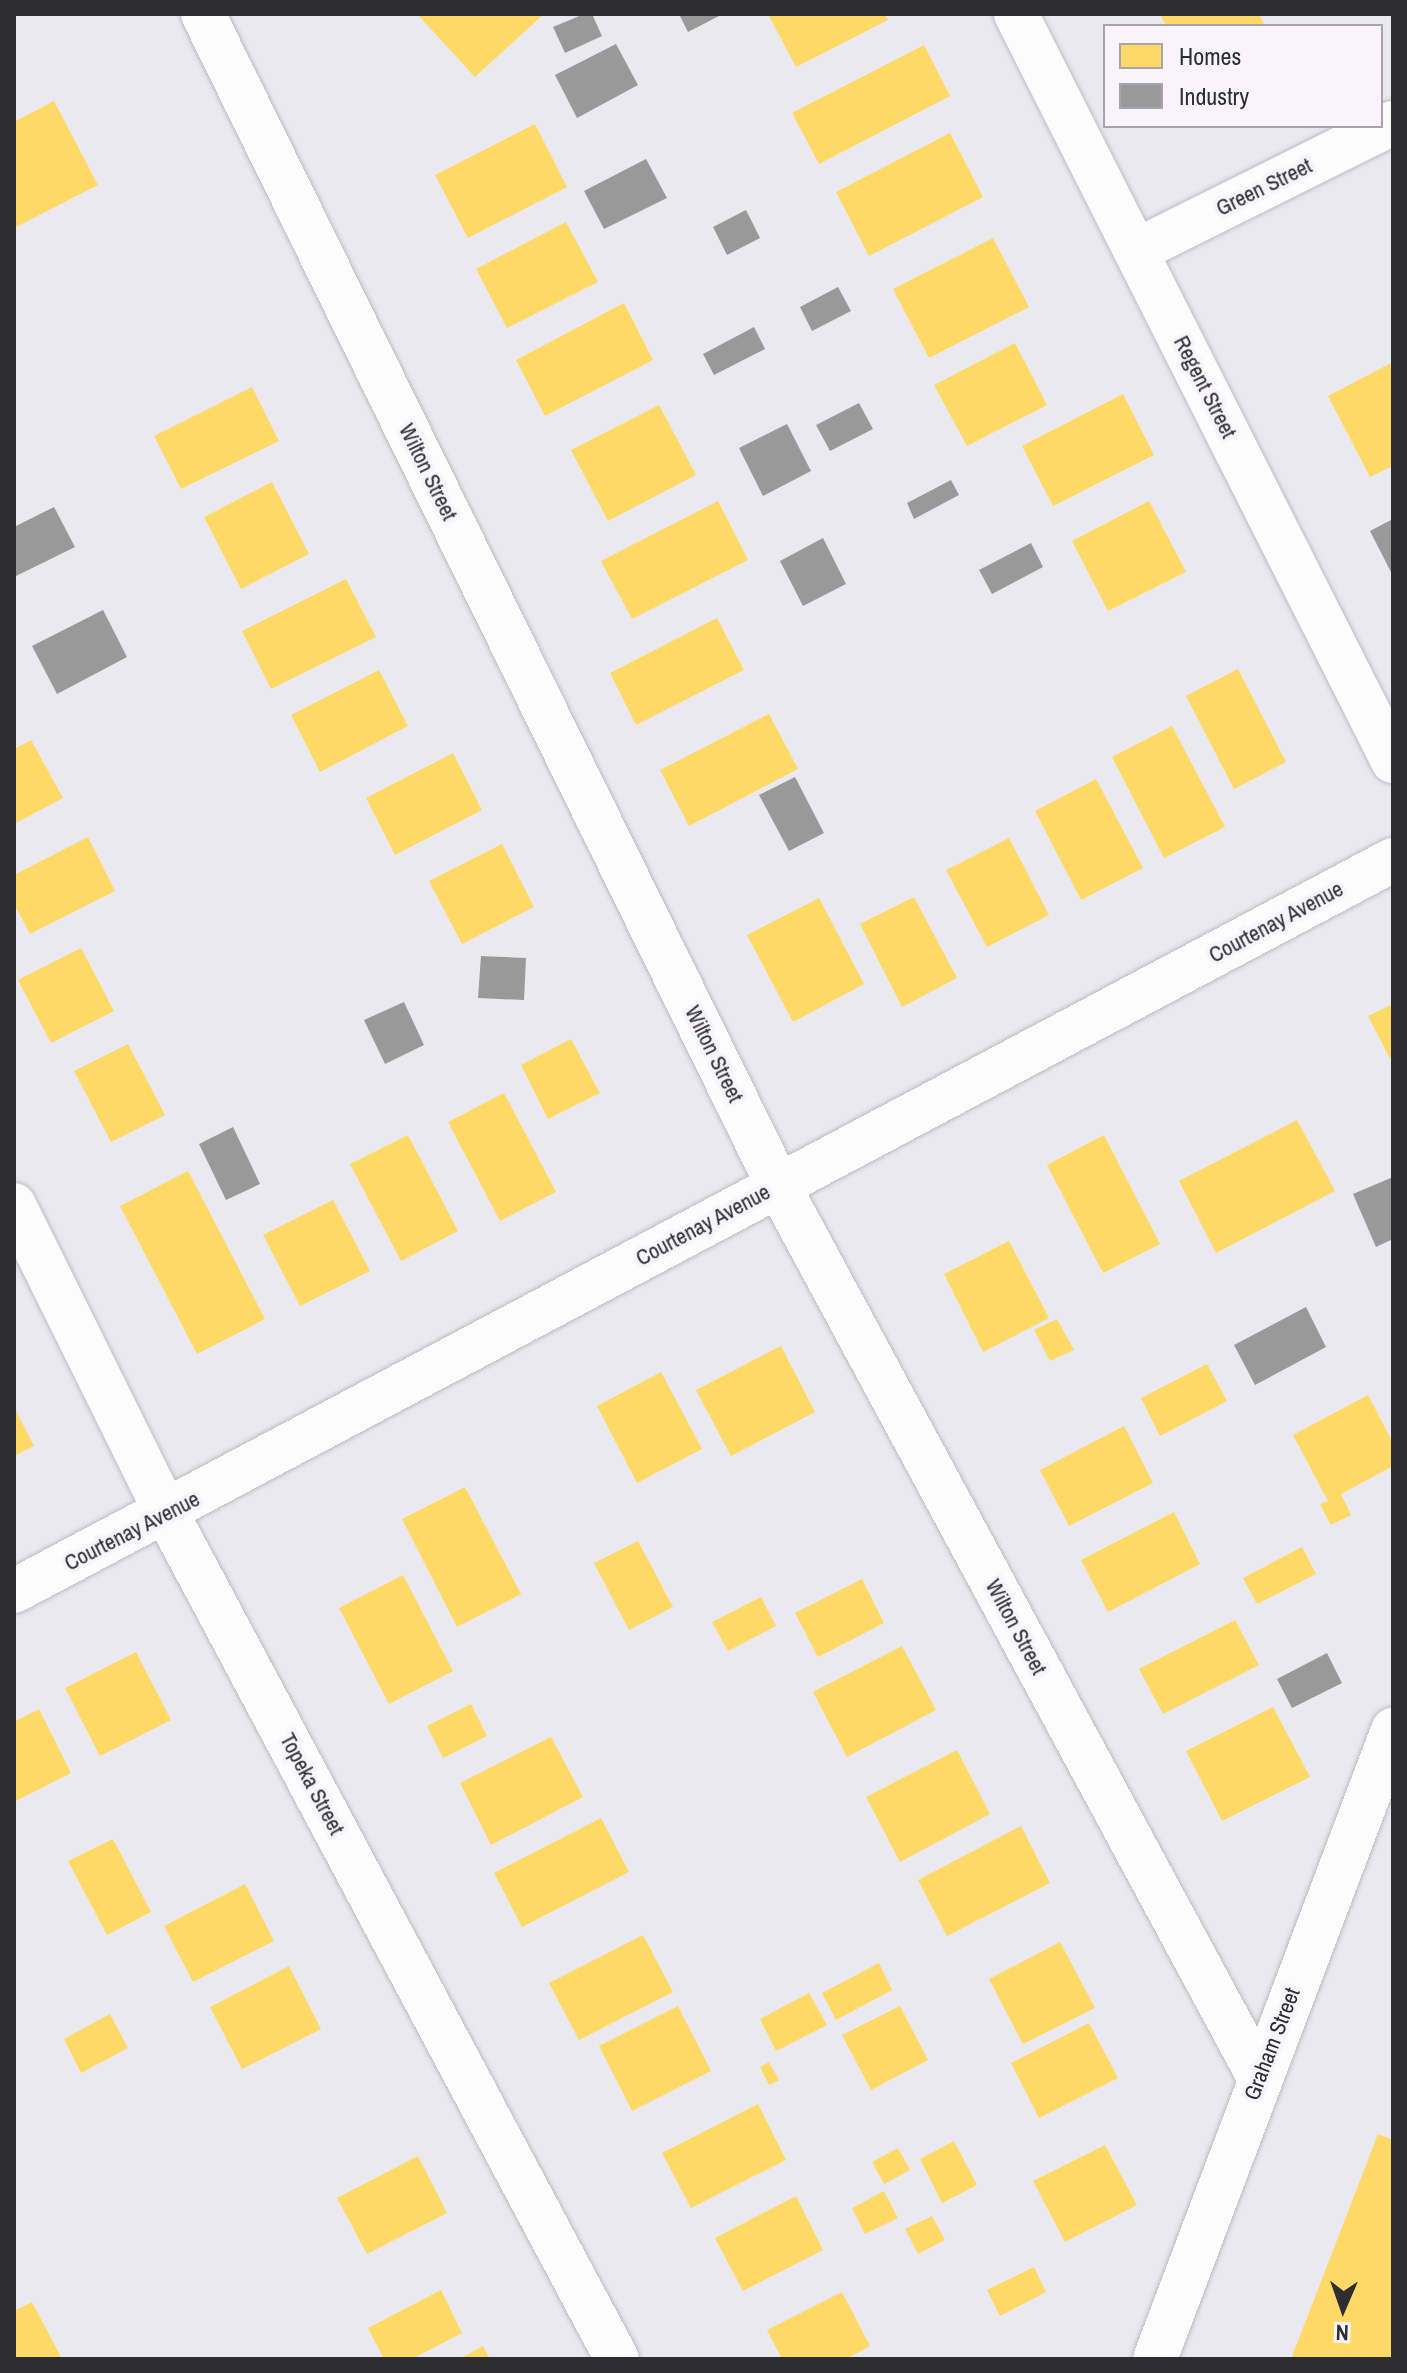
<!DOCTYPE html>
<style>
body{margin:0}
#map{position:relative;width:1407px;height:2373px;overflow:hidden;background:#ebe9f0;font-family:"Archivo Narrow",sans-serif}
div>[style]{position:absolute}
.homes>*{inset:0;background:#ffd966}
.industry>*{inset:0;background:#999}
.roads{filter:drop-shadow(0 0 2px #bdbbc1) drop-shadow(0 0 2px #bdbbc1)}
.street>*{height:44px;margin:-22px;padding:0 22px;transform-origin:22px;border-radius:22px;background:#fcfcfd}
.secondary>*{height:44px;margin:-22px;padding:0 22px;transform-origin:22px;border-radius:22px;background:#fcfcfd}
span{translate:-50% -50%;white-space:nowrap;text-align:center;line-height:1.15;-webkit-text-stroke:8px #f7f4fe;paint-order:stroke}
.street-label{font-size:22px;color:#2e2d31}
.frame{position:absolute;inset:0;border:16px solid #2e2d31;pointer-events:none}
.legend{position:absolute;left:1103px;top:24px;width:280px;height:104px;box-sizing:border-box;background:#f7f4fe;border:2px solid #a7a4ac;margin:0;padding:10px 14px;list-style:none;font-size:24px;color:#2e2d31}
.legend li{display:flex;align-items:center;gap:16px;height:40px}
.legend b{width:40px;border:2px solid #a7a4ac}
.north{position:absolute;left:1303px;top:2269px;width:80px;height:80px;-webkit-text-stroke:6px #f7f4fe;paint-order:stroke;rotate:182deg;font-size:22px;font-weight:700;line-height:32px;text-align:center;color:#2e2d31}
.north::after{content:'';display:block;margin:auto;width:28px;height:36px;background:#2e2d31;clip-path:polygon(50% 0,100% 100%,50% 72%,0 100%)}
</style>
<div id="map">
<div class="homes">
<div style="clip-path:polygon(417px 14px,544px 14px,475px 77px)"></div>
<div style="clip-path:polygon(768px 14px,885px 14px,888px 20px,796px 67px)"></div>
<div style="clip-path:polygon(1160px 14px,1259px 14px,1265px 26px,1166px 26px)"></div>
<div style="clip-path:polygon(924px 45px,950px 96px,819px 164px,792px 113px)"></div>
<div style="clip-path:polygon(54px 101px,98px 185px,14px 228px,14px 122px)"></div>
<div style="clip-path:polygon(535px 124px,567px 187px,468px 238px,435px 175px)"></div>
<div style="clip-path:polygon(950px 133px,983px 197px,869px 256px,836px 192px)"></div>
<div style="clip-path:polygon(566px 222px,598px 282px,507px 328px,476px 269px)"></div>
<div style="clip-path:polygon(993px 238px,1029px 307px,929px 358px,893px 289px)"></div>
<div style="clip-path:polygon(624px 303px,653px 360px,545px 416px,516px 360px)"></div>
<div style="clip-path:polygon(1015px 343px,1047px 405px,967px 446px,934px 385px)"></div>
<div style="clip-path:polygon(1393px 362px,1393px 466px,1370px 477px,1328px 396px)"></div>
<div style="clip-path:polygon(252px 387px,279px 441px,181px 489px,154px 436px)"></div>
<div style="clip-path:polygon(1123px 394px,1154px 455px,1053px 506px,1022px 446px)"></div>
<div style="clip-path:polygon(659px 405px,696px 475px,608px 521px,571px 450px)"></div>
<div style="clip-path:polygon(272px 482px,309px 554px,241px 589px,204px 517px)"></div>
<div style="clip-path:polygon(718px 501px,748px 560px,632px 619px,601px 561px)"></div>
<div style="clip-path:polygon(1149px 501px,1186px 572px,1108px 611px,1072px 541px)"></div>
<div style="clip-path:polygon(346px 579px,376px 637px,271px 689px,242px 631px)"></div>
<div style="clip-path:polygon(717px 618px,744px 670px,636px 725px,610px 673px)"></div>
<div style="clip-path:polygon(1238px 669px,1286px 762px,1234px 789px,1186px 696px)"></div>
<div style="clip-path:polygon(379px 670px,408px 726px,320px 772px,291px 715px)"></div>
<div style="clip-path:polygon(769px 714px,798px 769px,689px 826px,660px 770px)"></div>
<div style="clip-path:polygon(1172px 726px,1225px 827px,1164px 858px,1112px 757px)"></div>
<div style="clip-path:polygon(31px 740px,63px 798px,14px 824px,14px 749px)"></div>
<div style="clip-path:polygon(453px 753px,482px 810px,395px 855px,366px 798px)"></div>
<div style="clip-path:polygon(1096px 779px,1143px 868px,1081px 900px,1035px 811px)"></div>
<div style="clip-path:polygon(88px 837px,115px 891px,30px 934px,14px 904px,14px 875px)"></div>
<div style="clip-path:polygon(1009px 838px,1049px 915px,987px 947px,946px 870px)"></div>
<div style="clip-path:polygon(502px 844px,534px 907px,462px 944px,429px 881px)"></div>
<div style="clip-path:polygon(914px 897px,957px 978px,902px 1007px,860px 924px)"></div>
<div style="clip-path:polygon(819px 898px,864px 984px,793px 1022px,747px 935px)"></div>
<div style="clip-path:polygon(81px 948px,114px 1011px,51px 1043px,18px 980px)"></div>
<div style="clip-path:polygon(1393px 1004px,1393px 1064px,1368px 1016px)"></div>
<div style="clip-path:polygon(571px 1039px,600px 1093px,548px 1119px,521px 1065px)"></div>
<div style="clip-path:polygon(128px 1044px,165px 1115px,111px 1142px,74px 1071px)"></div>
<div style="clip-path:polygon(504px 1093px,556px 1192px,500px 1221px,448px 1122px)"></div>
<div style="clip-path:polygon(1297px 1120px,1335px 1191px,1216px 1253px,1179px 1181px)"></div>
<div style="clip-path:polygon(408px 1135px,458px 1231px,401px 1261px,350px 1164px)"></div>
<div style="clip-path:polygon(1104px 1135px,1160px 1244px,1103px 1273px,1047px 1165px)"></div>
<div style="clip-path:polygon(188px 1171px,265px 1319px,197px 1354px,120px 1206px)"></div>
<div style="clip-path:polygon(333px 1200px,370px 1271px,300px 1306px,263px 1235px)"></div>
<div style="clip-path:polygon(1009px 1241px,1049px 1318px,983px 1352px,944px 1274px)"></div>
<div style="clip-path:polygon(1057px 1319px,1074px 1350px,1050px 1361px,1034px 1330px)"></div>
<div style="clip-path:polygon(781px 1346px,815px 1412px,731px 1456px,696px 1390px)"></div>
<div style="clip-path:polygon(1207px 1364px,1227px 1401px,1160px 1436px,1141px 1398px)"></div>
<div style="clip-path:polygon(661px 1372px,702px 1449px,637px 1483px,597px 1406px)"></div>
<div style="clip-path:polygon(1368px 1395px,1393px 1443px,1393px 1466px,1341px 1494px,1351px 1515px,1331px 1525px,1320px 1504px,1328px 1501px,1293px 1435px)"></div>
<div style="clip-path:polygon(14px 1407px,34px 1446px,14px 1456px)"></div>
<div style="clip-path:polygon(1124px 1426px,1153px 1483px,1069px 1526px,1040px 1470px)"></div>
<div style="clip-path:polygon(465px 1487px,521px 1594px,457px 1627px,402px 1519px)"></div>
<div style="clip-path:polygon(1174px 1512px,1200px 1564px,1108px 1612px,1081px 1560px)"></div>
<div style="clip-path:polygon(638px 1541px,673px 1607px,629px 1630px,594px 1563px)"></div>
<div style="clip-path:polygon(1302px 1547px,1316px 1574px,1257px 1604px,1243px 1578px)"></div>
<div style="clip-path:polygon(403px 1575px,453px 1671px,389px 1704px,339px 1608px)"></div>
<div style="clip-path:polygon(862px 1579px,884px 1623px,818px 1657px,795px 1613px)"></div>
<div style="clip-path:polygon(761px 1597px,776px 1626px,728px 1651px,712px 1622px)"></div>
<div style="clip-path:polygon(1235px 1620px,1259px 1665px,1163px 1714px,1139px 1669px)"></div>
<div style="clip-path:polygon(902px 1646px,936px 1710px,847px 1757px,813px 1692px)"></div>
<div style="clip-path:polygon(136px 1652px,171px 1720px,100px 1756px,65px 1688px)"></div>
<div style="clip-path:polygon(471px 1704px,487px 1736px,443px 1758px,427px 1726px)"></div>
<div style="clip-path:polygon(1273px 1707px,1310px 1777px,1222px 1821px,1186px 1751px)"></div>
<div style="clip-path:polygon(39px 1709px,71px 1773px,14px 1802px,14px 1722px)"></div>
<div style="clip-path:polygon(551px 1737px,583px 1797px,491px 1845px,460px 1783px)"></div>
<div style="clip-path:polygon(957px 1750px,990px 1814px,900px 1862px,866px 1797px)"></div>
<div style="clip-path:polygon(601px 1818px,629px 1872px,522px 1927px,494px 1873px)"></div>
<div style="clip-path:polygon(1021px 1826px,1050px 1883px,947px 1936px,918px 1880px)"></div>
<div style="clip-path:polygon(113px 1839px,151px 1912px,107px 1935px,68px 1861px)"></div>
<div style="clip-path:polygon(245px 1884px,274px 1941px,193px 1982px,164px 1926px)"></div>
<div style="clip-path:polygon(643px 1935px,673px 1992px,579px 2040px,549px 1983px)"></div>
<div style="clip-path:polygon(1060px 1942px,1095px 2008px,1023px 2044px,989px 1979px)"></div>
<div style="clip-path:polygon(879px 1963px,892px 1990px,836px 2020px,822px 1993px)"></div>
<div style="clip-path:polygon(289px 1966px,321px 2029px,242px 2069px,210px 2007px)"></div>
<div style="clip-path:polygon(809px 1993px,827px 2025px,776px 2051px,760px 2019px)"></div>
<div style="clip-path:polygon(678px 2006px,711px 2071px,632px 2111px,599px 2046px)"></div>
<div style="clip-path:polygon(900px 2006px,928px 2060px,871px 2090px,842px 2035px)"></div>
<div style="clip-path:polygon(110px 2014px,128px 2048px,81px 2073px,64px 2039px)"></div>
<div style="clip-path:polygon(1089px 2023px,1118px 2078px,1039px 2118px,1011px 2063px)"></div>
<div style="clip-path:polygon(769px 2062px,779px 2080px,769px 2085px,760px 2067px)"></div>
<div style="clip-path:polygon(758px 2104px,786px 2160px,691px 2208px,662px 2153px)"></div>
<div style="clip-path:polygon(1378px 2134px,1393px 2140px,1393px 2359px,1291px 2359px)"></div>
<div style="clip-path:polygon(954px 2141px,977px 2185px,942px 2203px,920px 2159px)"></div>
<div style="clip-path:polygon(1105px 2145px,1137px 2205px,1065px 2242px,1033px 2181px)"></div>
<div style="clip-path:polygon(898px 2148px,910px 2170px,884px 2184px,872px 2162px)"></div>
<div style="clip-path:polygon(418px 2156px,447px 2213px,367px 2254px,337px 2198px)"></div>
<div style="clip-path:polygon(884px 2191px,898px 2218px,865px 2234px,852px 2208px)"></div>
<div style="clip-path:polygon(796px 2196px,823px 2250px,743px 2291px,715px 2238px)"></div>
<div style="clip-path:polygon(932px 2216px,945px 2240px,918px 2254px,905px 2229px)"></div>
<div style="clip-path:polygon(1034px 2267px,1046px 2292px,1000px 2316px,987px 2290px)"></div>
<div style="clip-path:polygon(441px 2290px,462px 2333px,412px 2359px,384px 2359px,368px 2328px)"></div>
<div style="clip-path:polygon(842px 2292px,870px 2346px,846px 2359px,782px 2359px,767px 2330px)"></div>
<div style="clip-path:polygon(32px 2302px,62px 2359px,14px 2359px,14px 2311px)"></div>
<div style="clip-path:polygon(483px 2346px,490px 2359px,459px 2359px)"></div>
</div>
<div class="industry">
<div style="clip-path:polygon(584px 14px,592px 14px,602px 36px,565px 53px,553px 27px)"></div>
<div style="clip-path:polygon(679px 14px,723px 14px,688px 32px)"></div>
<div style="clip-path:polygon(616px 44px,638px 85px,577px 118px,555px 75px)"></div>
<div style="clip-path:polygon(646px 159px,667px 198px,604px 229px,584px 191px)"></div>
<div style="clip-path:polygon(746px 210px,760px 238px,727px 255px,713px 227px)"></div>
<div style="clip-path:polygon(838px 287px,851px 311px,812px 331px,800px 307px)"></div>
<div style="clip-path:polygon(754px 327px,765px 349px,714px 375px,703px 354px)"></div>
<div style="clip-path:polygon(859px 403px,873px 429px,830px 451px,816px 425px)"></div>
<div style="clip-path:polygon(787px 424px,811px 471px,763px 496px,739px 448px)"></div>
<div style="clip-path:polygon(951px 480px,959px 495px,914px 519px,907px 503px)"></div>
<div style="clip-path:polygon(54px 507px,75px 547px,14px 577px,14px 527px)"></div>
<div style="clip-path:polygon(1393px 519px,1393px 576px,1370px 531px)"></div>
<div style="clip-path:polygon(823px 538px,846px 584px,803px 606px,780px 561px)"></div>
<div style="clip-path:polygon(1031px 543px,1043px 567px,992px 594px,979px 570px)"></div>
<div style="clip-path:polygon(103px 610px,127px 657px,57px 694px,32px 646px)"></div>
<div style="clip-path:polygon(795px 777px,824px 833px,789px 851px,759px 795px)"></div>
<div style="clip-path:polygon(481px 956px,526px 958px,524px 1000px,478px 998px)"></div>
<div style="clip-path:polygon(404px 1002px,424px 1045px,385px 1064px,364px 1020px)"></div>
<div style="clip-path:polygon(233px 1127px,260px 1184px,226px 1200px,199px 1144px)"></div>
<div style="clip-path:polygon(1393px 1177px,1393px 1239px,1376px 1247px,1353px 1194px)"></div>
<div style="clip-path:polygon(1306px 1307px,1326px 1347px,1255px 1385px,1234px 1345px)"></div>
<div style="clip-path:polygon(1327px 1653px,1342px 1683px,1292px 1708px,1277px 1679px)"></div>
</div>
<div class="roads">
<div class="street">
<div style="left:203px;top:14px;width:1305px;rotate:63.85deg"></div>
<div style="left:778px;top:1185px;width:1013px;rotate:61.66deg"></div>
<div style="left:1016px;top:14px;width:837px;rotate:63.22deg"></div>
<div style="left:1136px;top:251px;width:287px;rotate:-26.5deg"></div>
<div style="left:14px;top:1205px;width:345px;rotate:63.7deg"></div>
<div style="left:167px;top:1514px;width:957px;rotate:61.96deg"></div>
<div style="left:1155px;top:2359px;width:673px;rotate:-69.27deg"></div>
</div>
<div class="secondary">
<div style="left:14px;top:1591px;width:1561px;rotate:-27.93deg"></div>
</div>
</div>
<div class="street-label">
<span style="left:1264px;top:187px;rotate:-26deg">Green Street</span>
<span style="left:1205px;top:387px;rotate:63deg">Regent Street</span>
<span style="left:428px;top:472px;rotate:64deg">Wilton Street</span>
<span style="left:1276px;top:922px;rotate:-28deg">Courtenay Avenue</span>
<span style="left:714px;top:1054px;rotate:64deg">Wilton Street</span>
<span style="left:703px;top:1225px;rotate:-28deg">Courtenay Avenue</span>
<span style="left:132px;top:1531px;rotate:-27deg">Courtenay Avenue</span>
<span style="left:1016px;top:1627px;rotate:62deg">Wilton Street</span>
<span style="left:312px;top:1784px;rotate:62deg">Topeka Street</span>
<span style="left:1272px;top:2044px;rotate:-69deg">Graham Street</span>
</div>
<div class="frame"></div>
<ul class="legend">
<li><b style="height:22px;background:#ffd966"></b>Homes</li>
<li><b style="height:22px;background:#999"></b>Industry</li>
</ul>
<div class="north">N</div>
</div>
